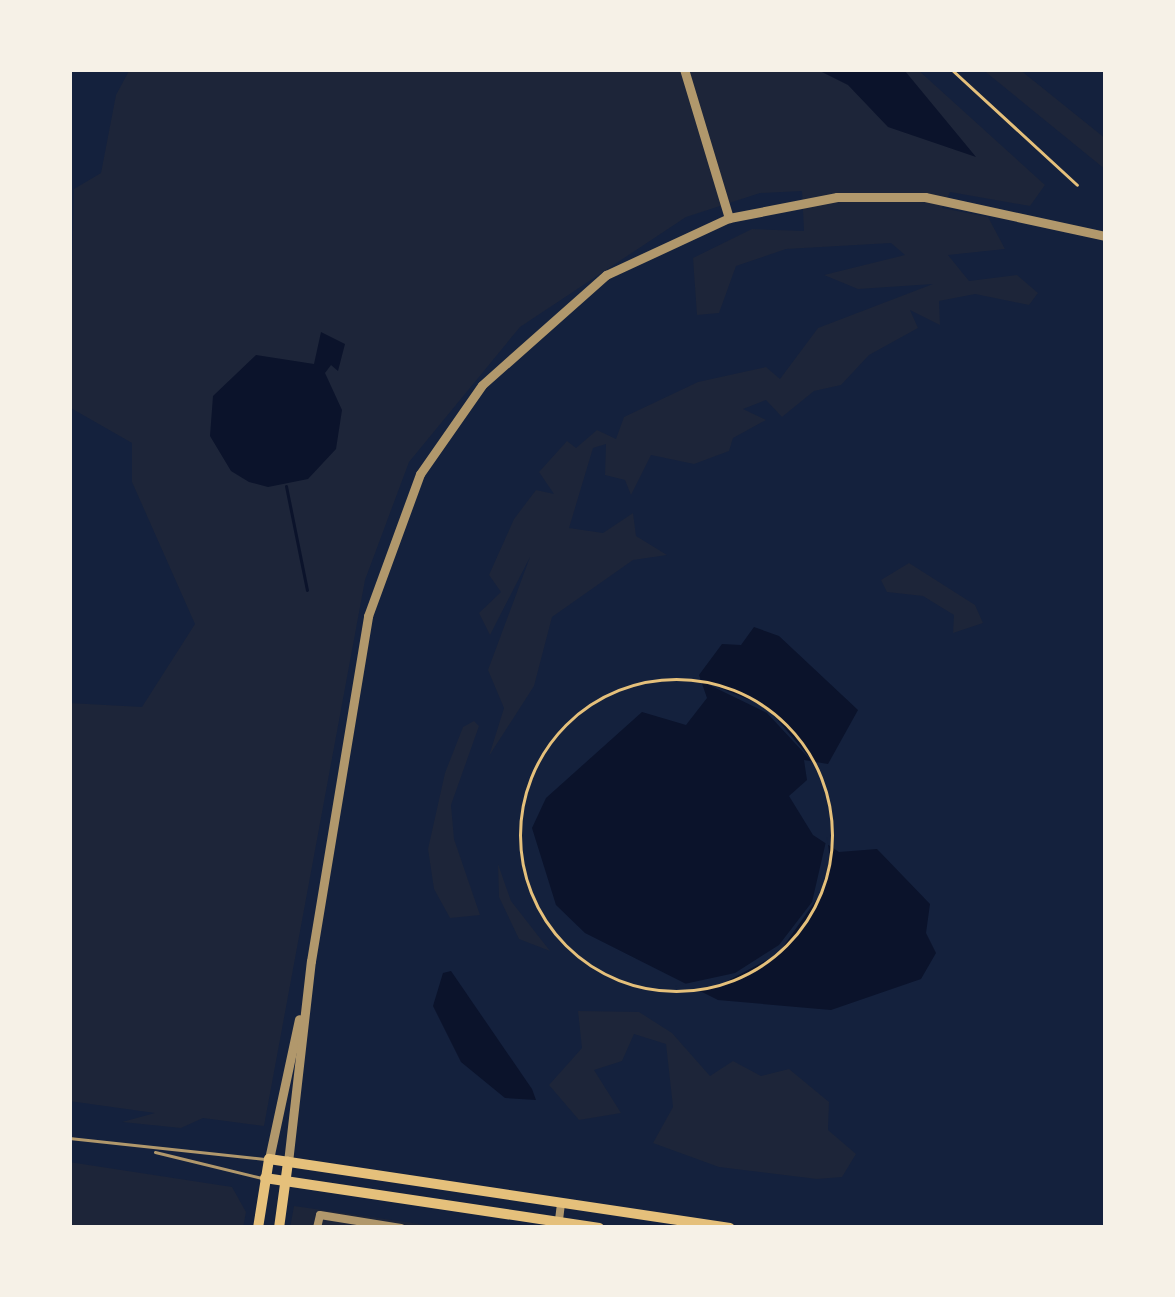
<!DOCTYPE html>
<style>
body{margin:0}
#map{position:relative;width:1175px;height:1297px;overflow:hidden;background:#14213d;font-family:"Fira Sans Condensed",sans-serif}
div>[style]{position:absolute}
.green>*{inset:0;background:#1d2539}
.water>*{inset:0;background:#0b132b}
.pier>*{inset:0;background:#14213d}
.stream>*{height:3px;margin:-1.5px;padding:0 1.5px;transform-origin:1.5px;border-radius:1.5px;background:#0b132b}
.path>*{height:3px;margin:-1.5px;padding:0 1.5px;transform-origin:1.5px;border-radius:1.5px;background:#e5c07b}
.path>.ring{margin:-1.5px;padding:0;box-sizing:content-box;background:none;border:3px solid #e5c07b;border-radius:50%}
.service>*{height:3px;margin:-1.5px;padding:0 1.5px;transform-origin:1.5px;border-radius:1.5px;background:#b1986c}
.minor>*{height:8px;margin:-4px;padding:0 4px;transform-origin:4px;border-radius:4px;background:#b1986c}
.tertiary>*{height:9px;margin:-4.5px;padding:0 4.5px;transform-origin:4.5px;border-radius:4.5px;background:#b1986c}
.secondary>*{height:10px;margin:-5px;padding:0 5px;transform-origin:5px;border-radius:5px;background:#e5c07b}
span{translate:-50% -50%;white-space:nowrap;text-align:center;line-height:1.15;-webkit-text-stroke:12px #f6f1e7;paint-order:stroke}
.frame{position:absolute;inset:0;border:72px solid #f6f1e7;pointer-events:none}
</style>
<div id="map">
<div class="green">
<div style="clip-path:polygon(130px 69px,917px 69px,1045px 185px,1030px 206px,950px 192px,942px 208px,988px 217px,1005px 249px,948px 255px,969px 281px,1017px 275px,1038px 293px,1029px 305px,975px 294px,939px 301px,940px 325px,910px 310px,918px 328px,869px 355px,841px 385px,814px 391px,782px 417px,766px 400px,743px 409px,766px 420px,733px 438px,729px 451px,694px 464px,651px 455px,631px 495px,625px 480px,605px 475px,606px 444px,593px 448px,569px 528px,603px 533px,633px 513px,636px 536px,667px 555px,633px 560px,552px 617px,534px 686px,489px 756px,504px 708px,488px 670px,530px 557px,490px 635px,479px 613px,501px 592px,489px 575px,514px 519px,536px 490px,554px 494px,539px 472px,567px 441px,576px 448px,597px 430px,616px 439px,624px 417px,698px 382px,766px 367px,780px 379px,818px 328px,933px 284px,858px 289px,824px 275px,905px 255px,891px 243px,786px 249px,736px 266px,719px 313px,697px 315px,693px 258px,752px 229px,804px 231px,802px 191px,760px 193px,686px 217px,520px 327px,409px 462px,365px 580px,264px 1126px,203px 1118px,181px 1128px,122px 1122px,155px 1113px,69px 1101px,69px 703px,142px 707px,195px 624px,132px 482px,132px 443px,69px 407px,74px 189px,101px 173px,116px 95px)"></div>
<div style="clip-path:polygon(982px 69px,1019px 69px,1106px 139px,1106px 170px)"></div>
<div style="clip-path:polygon(909px 563px,975px 605px,983px 623px,953px 633px,954px 615px,923px 596px,887px 592px,881px 580px)"></div>
<div style="clip-path:polygon(474px 721px,479px 726px,451px 805px,454px 839px,480px 915px,450px 918px,434px 889px,428px 849px,445px 773px,463px 727px)"></div>
<div style="clip-path:polygon(498px 864px,511px 901px,550px 951px,519px 939px,499px 897px)"></div>
<div style="clip-path:polygon(578px 1011px,639px 1012px,672px 1033px,710px 1076px,733px 1061px,761px 1076px,789px 1069px,829px 1102px,828px 1130px,856px 1154px,842px 1177px,817px 1179px,719px 1167px,653px 1143px,673px 1107px,666px 1044px,634px 1034px,622px 1061px,594px 1070px,621px 1113px,579px 1120px,549px 1085px,582px 1048px)"></div>
<div style="clip-path:polygon(69px 1162px,232px 1187px,246px 1212px,243px 1228px,69px 1228px)"></div>
<div style="clip-path:polygon(294px 1206px,447px 1228px,290px 1228px)"></div>
</div>
<div class="water">
<div style="clip-path:polygon(816px 69px,905px 71px,976px 157px,888px 127px,848px 85px)"></div>
<div style="clip-path:polygon(321px 332px,345px 344px,338px 371px,331px 365px,325px 373px,342px 410px,336px 449px,308px 479px,268px 487px,249px 482px,231px 471px,210px 436px,213px 396px,256px 355px,314px 364px)"></div>
<div style="clip-path:polygon(754px 627px,779px 636px,858px 710px,828px 764px,804px 760px,807px 780px,789px 796px,813px 835px,839px 852px,877px 849px,930px 904px,926px 933px,936px 953px,921px 979px,831px 1010px,718px 1000px,585px 933px,556px 905px,532px 828px,546px 798px,642px 712px,686px 725px,707px 698px,699px 675px,722px 644px,741px 645px)"></div>
<div style="clip-path:polygon(451px 971px,532px 1089px,536px 1100px,505px 1098px,461px 1062px,433px 1006px,443px 973px)"></div>
</div>
<div class="pier">
<div style="clip-path:polygon(693px 677px,767px 707px,819px 769px,767px 713px)"></div>
<div style="clip-path:polygon(827px 837px,830px 858px,821px 893px,778px 954px,714px 988px,687px 992px,675px 986px,735px 973px,779px 945px,812px 902px)"></div>
</div>
<div class="stream">
<div style="left:286px;top:486px;width:106px;rotate:78.6deg"></div>
</div>
<div class="path">
<div style="left:951px;top:69px;width:171px;rotate:42.6deg"></div>
<div class="ring" style="left:520px;top:679px;width:309px;height:309px"></div>
</div>
<div class="service">
<div style="left:69px;top:1138px;width:199px;rotate:6.1deg"></div>
<div style="left:155px;top:1152px;width:110px;rotate:13.7deg"></div>
</div>
<div class="minor">
<div style="left:317px;top:1228px;width:13px;rotate:-77deg"></div>
<div style="left:320px;top:1215px;width:82px;rotate:9.1deg"></div>
<div style="left:558px;top:1228px;width:23px;rotate:-83deg"></div>
</div>
<div class="tertiary">
<div style="left:684px;top:69px;width:156px;rotate:73.2deg"></div>
<div style="left:269px;top:1159px;width:143px;rotate:-77.9deg"></div>
<div style="left:288px;top:1162px;width:202px;rotate:-83.5deg"></div>
<div style="left:311px;top:961px;width:350px;rotate:-80.6deg"></div>
<div style="left:368px;top:616px;width:151px;rotate:-69.9deg"></div>
<div style="left:420px;top:474px;width:108px;rotate:-55.1deg"></div>
<div style="left:482px;top:385px;width:166px;rotate:-41.6deg"></div>
<div style="left:606px;top:275px;width:136px;rotate:-24.9deg"></div>
<div style="left:729px;top:218px;width:110px;rotate:-11deg"></div>
<div style="left:837px;top:197px;width:88px"></div>
<div style="left:925px;top:197px;width:185px;rotate:12.2deg"></div>
</div>
<div class="secondary">
<div style="left:265px;top:1178px;width:338px;rotate:8.5deg"></div>
<div style="left:258px;top:1228px;width:70px;rotate:-80.9deg"></div>
<div style="left:269px;top:1159px;width:466px;rotate:8.5deg"></div>
<div style="left:279px;top:1228px;width:67px;rotate:-82.2deg"></div>
</div>
<div class="frame"></div>
</div>
